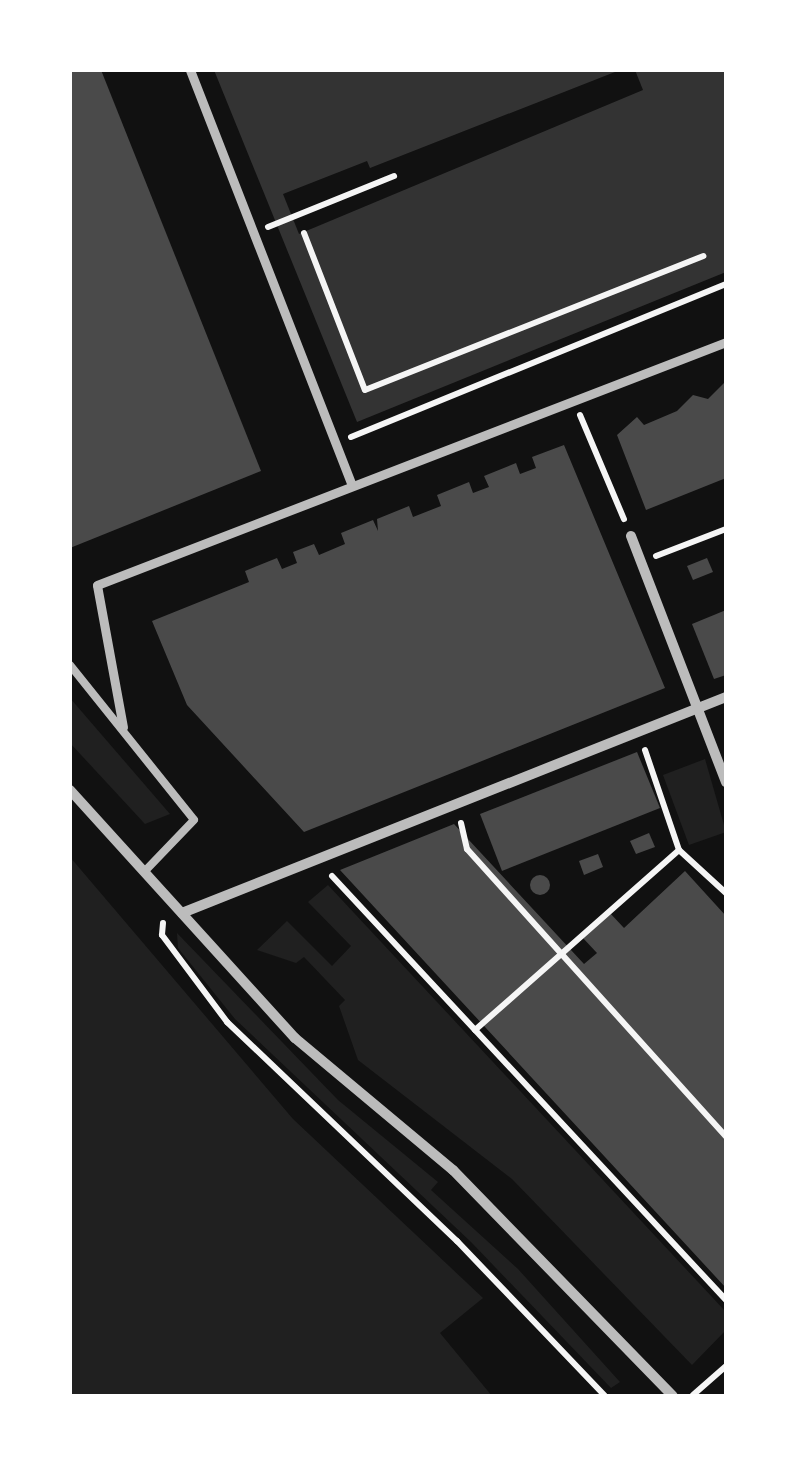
<!DOCTYPE html>
<style>
body{margin:0}
#map{position:relative;width:796px;height:1466px;overflow:hidden;background:#111;font-family:Roboto,sans-serif}
div>[style]{position:absolute}
.green>*{inset:0;background:#202020}
.water>*{inset:0;background:#333}
.pier>*{inset:0;background:#111}
.building>*{inset:0;background:#4a4a4a}
.round{border-radius:50%}
.path>*{height:6px;margin:-3px;padding:0 3px;transform-origin:3px;border-radius:3px;background:#f5f5f5}
.service>*{height:8px;margin:-4px;padding:0 4px;transform-origin:4px;border-radius:4px;background:#bcbcbc}
.pedestrian>*{height:9px;margin:-4.5px;padding:0 4.5px;transform-origin:4.5px;border-radius:4.5px;background:#bcbcbc}
.minor>*{height:10px;margin:-5px;padding:0 5px;transform-origin:5px;border-radius:5px;background:#bcbcbc}
span{translate:-50% -50%;white-space:nowrap;text-align:center;line-height:1.15;-webkit-text-stroke:9px #fff;paint-order:stroke}
.frame{position:absolute;inset:0;border:72px solid #fff;pointer-events:none}
</style>
<div id="map">
<div class="green">
<div style="clip-path:polygon(70px 698px,170px 814px,145px 824px,70px 743px)"></div>
<div style="clip-path:polygon(705px 759px,726px 832px,689px 845px,663px 775px)"></div>
<div style="clip-path:polygon(70px 857px,293px 1119px,483px 1298px,440px 1333px,492px 1396px,70px 1396px)"></div>
<div style="clip-path:polygon(328px 885px,726px 1312px,726px 1330px,692px 1365px,512px 1179px,358px 1060px,339px 1006px,345px 1000px,304px 957px,296px 963px,257px 950px,287px 921px,332px 966px,351px 946px,308px 902px)"></div>
<div style="clip-path:polygon(177px 933px,338px 1100px,438px 1182px,431px 1190px,518px 1269px,620px 1382px,611px 1388px,471px 1242px,235px 1019px,178px 948px)"></div>
</div>
<div class="water">
<div style="clip-path:polygon(214px 70px,726px 70px,726px 272px,357px 422px)"></div>
</div>
<div class="pier">
<div style="clip-path:polygon(620px 70px,635px 70px,643px 90px,299px 234px,283px 194px,367px 161px,370px 168px)"></div>
</div>
<div class="building">
<div style="clip-path:polygon(70px 70px,101px 70px,261px 471px,70px 548px)"></div>
<div style="clip-path:polygon(724px 383px,726px 478px,646px 510px,617px 435px,637px 417px,644px 425px,677px 411px,693px 395px,708px 399px)"></div>
<div style="clip-path:polygon(564px 445px,665px 688px,304px 832px,187px 705px,152px 621px,249px 582px,245px 571px,277px 558px,282px 569px,297px 563px,293px 552px,314px 544px,319px 555px,345px 544px,341px 533px,373px 520px,378px 531px,377px 519px,409px 506px,413px 517px,441px 506px,437px 495px,469px 482px,473px 493px,489px 487px,484px 476px,516px 463px,520px 474px,536px 468px,532px 457px)"></div>
<div style="clip-path:polygon(707px 558px,713px 572px,693px 580px,687px 566px)"></div>
<div style="clip-path:polygon(726px 610px,726px 675px,714px 679px,692px 624px)"></div>
<div style="clip-path:polygon(637px 752px,660px 808px,502px 871px,480px 814px)"></div>
<div style="clip-path:polygon(454px 824px,584px 964px,597px 953px,582px 937px,609px 912px,624px 928px,685px 871px,726px 916px,726px 1288px,340px 870px)"></div>
<div style="clip-path:polygon(649px 833px,655px 847px,636px 854px,630px 841px)"></div>
<div style="clip-path:polygon(598px 854px,603px 867px,584px 875px,579px 861px)"></div>
<div class="round" style="left:530px;top:875px;width:20px;height:20px"></div>
</div>
<div class="path">
<div style="left:268px;top:227px;width:136px;rotate:-22deg"></div>
<div style="left:304px;top:233px;width:168px;rotate:68.8deg"></div>
<div style="left:365px;top:390px;width:364px;rotate:-21.6deg"></div>
<div style="left:580px;top:415px;width:113px;rotate:67.1deg"></div>
<div style="left:351px;top:437px;width:405px;rotate:-22.2deg"></div>
<div style="left:656px;top:556px;width:75px;rotate:-21.1deg"></div>
<div style="left:645px;top:750px;width:106px;rotate:71.2deg"></div>
<div style="left:679px;top:850px;width:64px;rotate:42.5deg"></div>
<div style="left:461px;top:823px;width:27px;rotate:77deg"></div>
<div style="left:467px;top:849px;width:387px;rotate:48deg"></div>
<div style="left:332px;top:876px;width:579px;rotate:47.1deg"></div>
<div style="left:163px;top:923px;width:12px;rotate:95deg"></div>
<div style="left:162px;top:935px;width:109px;rotate:53.2deg"></div>
<div style="left:227px;top:1022px;width:318px;rotate:43.6deg"></div>
<div style="left:457px;top:1241px;width:214px;rotate:46.3deg"></div>
<div style="left:475px;top:1030px;width:272px;rotate:-41.4deg"></div>
<div style="left:693px;top:1395px;width:44px;rotate:-41.3deg"></div>
</div>
<div class="service">
<div style="left:70px;top:665px;width:198px;rotate:51.3deg"></div>
<div style="left:194px;top:820px;width:71px;rotate:133.9deg"></div>
</div>
<div class="pedestrian">
<div style="left:190px;top:70px;width:445px;rotate:68.7deg"></div>
<div style="left:123px;top:727px;width:144px;rotate:-100.4deg"></div>
<div style="left:97px;top:585px;width:674px;rotate:-21.12deg"></div>
</div>
<div class="minor">
<div style="left:631px;top:536px;width:264px;rotate:68.9deg"></div>
<div style="left:70px;top:790px;width:335px;rotate:47.8deg"></div>
<div style="left:295px;top:1038px;width:206px;rotate:39.9deg"></div>
<div style="left:453px;top:1170px;width:315px;rotate:45.8deg"></div>
<div style="left:182px;top:913px;width:585px;rotate:-21.66deg"></div>
</div>
<div class="frame"></div>
</div>
